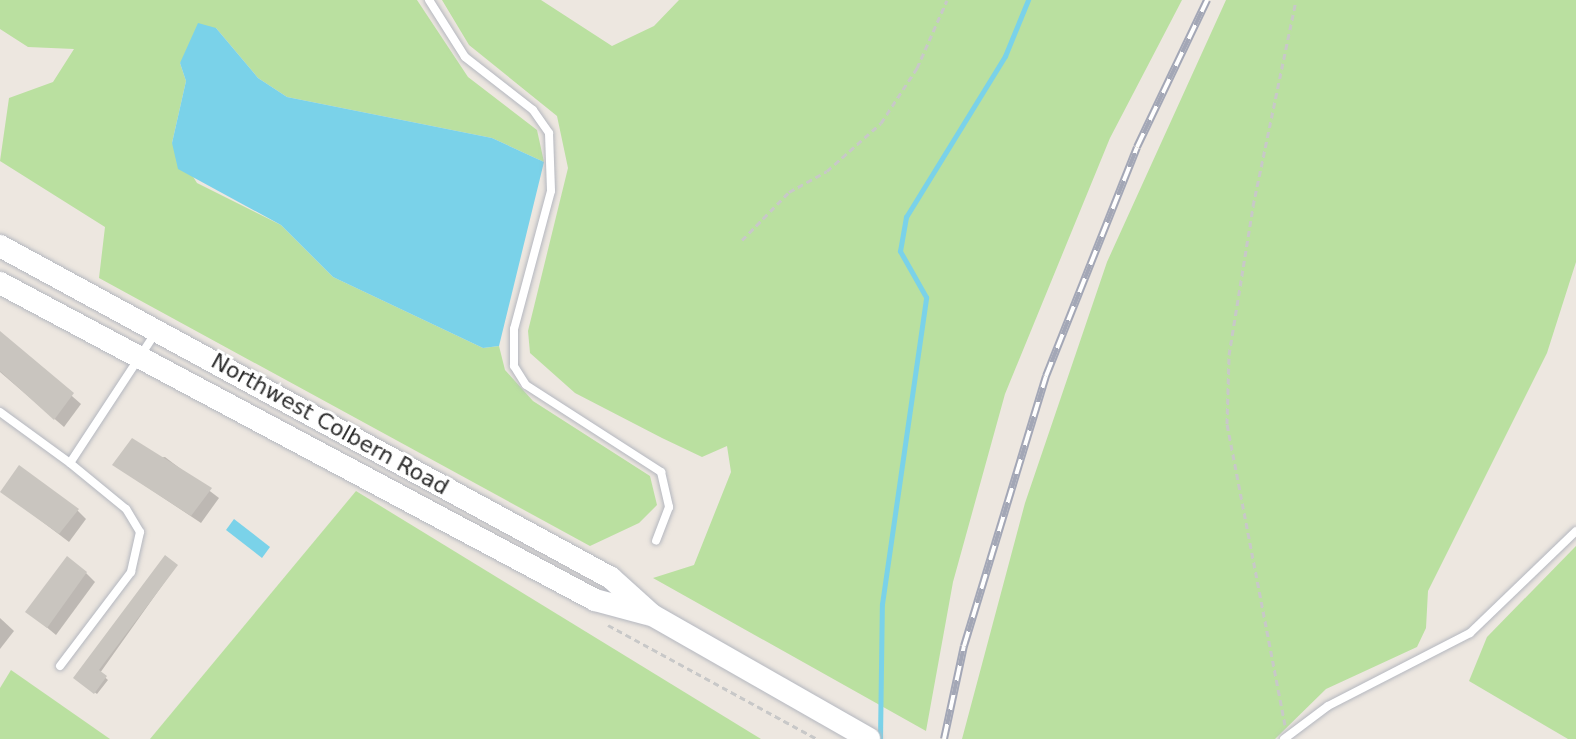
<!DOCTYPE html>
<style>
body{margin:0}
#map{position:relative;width:1576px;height:739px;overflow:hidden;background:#ede7e0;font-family:"DejaVu Sans",sans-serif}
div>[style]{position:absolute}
.green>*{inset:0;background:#bae0a0}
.water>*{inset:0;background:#7ad2e9}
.shadow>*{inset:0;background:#0003}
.stream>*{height:5px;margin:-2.5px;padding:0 2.5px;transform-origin:2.5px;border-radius:2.5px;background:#7ad2e9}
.building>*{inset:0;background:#c9c5bf}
.path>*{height:3px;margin-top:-1.5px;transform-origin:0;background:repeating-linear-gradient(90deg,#c8c8c8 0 6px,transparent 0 10px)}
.roads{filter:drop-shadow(0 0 2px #b4b7bf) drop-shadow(0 0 2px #b4b7bf)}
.service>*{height:8px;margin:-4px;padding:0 4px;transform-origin:4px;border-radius:4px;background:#fff}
.secondary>*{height:22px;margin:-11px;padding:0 11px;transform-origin:11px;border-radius:11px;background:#fff}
.rail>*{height:8px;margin-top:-4px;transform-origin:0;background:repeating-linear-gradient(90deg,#fff 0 15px,#a3a7b6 0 30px);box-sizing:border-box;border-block:2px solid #a3a7b6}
span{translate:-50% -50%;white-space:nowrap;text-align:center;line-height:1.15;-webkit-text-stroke:6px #fff;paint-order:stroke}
.street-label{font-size:22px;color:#2d2d2d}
</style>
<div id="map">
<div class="green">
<div style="clip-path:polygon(0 0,417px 0,468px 77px,537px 130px,544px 162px,492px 138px,287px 97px,258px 78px,216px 28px,180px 63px,186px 81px,172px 143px,197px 183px,281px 225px,333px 277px,483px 348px,499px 346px,505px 370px,533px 401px,650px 476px,657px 505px,639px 523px,590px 546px,99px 278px,105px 227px,0 161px,9px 98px,53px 82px,74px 49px,28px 47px,0 29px)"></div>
<div style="clip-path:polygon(442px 0,541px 0,612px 46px,654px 26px,679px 0,1182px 0,1110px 138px,1005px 394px,953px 582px,926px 731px,653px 578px,694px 565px,731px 472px,727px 446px,702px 457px,662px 438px,575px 393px,530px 353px,528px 331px,568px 168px,557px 116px,469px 45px)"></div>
<div style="clip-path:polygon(1226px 0,1576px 0,1576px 262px,1547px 353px,1428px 591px,1426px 628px,1417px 647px,1326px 689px,1275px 739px,962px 739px,1025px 503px,1107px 262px)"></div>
<div style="clip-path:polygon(356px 491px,761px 739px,150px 739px)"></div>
<div style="clip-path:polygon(1576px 546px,1576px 739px,1568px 739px,1469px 681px,1487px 637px)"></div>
<div style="clip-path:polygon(11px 670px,110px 739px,0 739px,0 688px)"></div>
</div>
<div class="water">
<div style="clip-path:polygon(198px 23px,216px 28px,258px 78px,287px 97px,492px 138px,544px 162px,499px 346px,483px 348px,333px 277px,281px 225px,178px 169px,172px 143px,186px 81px,180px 63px)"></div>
<div style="clip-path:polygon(234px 519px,270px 547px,262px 558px,226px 530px)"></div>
</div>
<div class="shadow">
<div style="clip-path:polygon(3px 335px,81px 404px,64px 427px,0 372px)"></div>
<div style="clip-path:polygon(165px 457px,219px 498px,201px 523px,114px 465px)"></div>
<div style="clip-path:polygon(2px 491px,77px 510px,86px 519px,69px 542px)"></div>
<div style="clip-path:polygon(176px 566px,100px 673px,108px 680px,97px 694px,78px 680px)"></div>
<div style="clip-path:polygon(86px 573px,95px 582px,56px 635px,27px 611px)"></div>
<div style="clip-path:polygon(0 618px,14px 631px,0 649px)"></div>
</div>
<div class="stream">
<div style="left:880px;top:739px;width:135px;rotate:-89.2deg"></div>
<div style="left:882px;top:604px;width:310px;rotate:-81.8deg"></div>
<div style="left:926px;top:297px;width:53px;rotate:-119.5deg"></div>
<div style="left:900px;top:251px;width:35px;rotate:-80deg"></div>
<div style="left:906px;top:217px;width:189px;rotate:-58.4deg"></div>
<div style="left:1005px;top:56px;width:61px;rotate:-67.7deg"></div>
</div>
<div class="building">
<div style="clip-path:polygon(0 331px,74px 393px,54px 420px,0 371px)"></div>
<div style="clip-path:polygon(132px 438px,212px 488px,191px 516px,112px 465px)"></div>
<div style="clip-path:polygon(19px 465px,79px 509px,59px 534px,0 492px)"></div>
<div style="clip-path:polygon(165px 555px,178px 565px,99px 670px,107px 676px,94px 694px,73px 678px)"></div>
<div style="clip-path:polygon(67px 556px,87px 572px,47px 628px,25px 612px)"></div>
</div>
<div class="path">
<div style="left:742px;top:240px;width:67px;rotate:-45.6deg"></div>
<div style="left:789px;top:192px;width:43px;rotate:-28.9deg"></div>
<div style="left:827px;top:171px;width:72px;rotate:-41.6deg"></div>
<div style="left:881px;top:123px;width:66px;rotate:-56.8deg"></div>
<div style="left:917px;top:68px;width:74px;rotate:-66.2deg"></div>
<div style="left:608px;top:625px;width:238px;rotate:28.6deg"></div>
<div style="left:1285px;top:725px;width:307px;rotate:-100.9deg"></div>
<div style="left:1227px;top:424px;width:69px;rotate:-88.3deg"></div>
<div style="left:1229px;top:355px;width:151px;rotate:-80.8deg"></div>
<div style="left:1253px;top:206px;width:210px;rotate:-78.2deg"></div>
</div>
<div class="roads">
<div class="service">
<div style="left:429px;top:0;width:67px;rotate:57.7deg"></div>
<div style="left:465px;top:57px;width:86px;rotate:37.9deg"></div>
<div style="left:533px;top:110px;width:28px;rotate:55deg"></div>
<div style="left:549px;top:133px;width:58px;rotate:88deg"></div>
<div style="left:551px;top:191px;width:143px;rotate:105deg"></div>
<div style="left:514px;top:329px;width:37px;rotate:90deg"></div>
<div style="left:514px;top:366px;width:22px;rotate:58deg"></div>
<div style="left:526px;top:385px;width:161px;rotate:32.8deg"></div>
<div style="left:661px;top:472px;width:36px;rotate:77deg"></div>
<div style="left:669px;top:507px;width:36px;rotate:111deg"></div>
<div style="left:0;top:412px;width:87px;rotate:36.1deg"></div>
<div style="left:70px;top:463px;width:157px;rotate:-56.7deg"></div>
<div style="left:60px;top:666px;width:118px;rotate:-52.9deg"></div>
<div style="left:131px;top:572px;width:41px;rotate:-77.3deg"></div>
<div style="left:140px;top:532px;width:27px;rotate:-121deg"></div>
<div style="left:126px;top:509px;width:72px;rotate:-140.6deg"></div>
<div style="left:1284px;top:739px;width:55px;rotate:-36.9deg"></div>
<div style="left:1328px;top:706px;width:160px;rotate:-27.2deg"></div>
<div style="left:1470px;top:633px;width:147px;rotate:-43.9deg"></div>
</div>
<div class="secondary">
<div style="left:0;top:246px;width:695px;rotate:28.52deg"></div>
<div style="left:611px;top:578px;width:55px;rotate:42.1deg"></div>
<div style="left:652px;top:615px;width:250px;rotate:29.7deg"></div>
<div style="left:0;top:283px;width:674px;rotate:28.05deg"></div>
<div style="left:595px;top:600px;width:54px;rotate:15.1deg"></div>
</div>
</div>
<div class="rail">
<div style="left:944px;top:739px;width:95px;rotate:-77.9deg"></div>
<div style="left:964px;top:646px;width:282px;rotate:-73.1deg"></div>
<div style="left:1046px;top:376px;width:246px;rotate:-68.3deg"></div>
<div style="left:1137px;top:147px;width:163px;rotate:-64.5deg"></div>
</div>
<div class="street-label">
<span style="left:330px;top:424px;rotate:29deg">Northwest Colbern Road</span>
</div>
</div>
